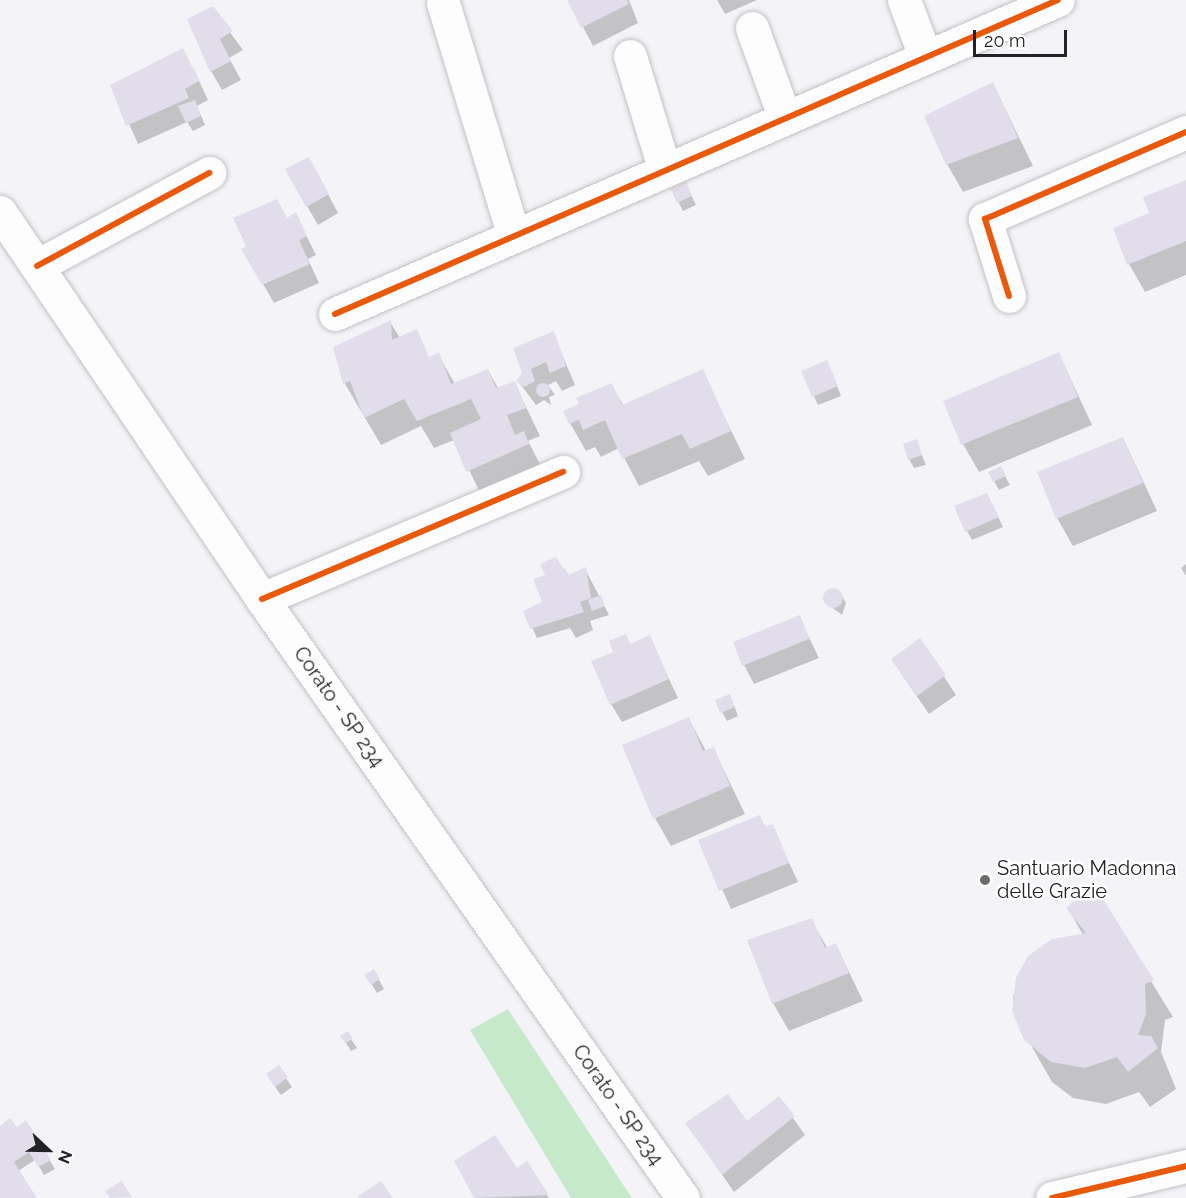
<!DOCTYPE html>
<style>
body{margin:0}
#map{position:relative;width:1186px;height:1198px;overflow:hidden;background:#f4f4f8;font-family:Raleway,sans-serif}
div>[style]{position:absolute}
.green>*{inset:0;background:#c6e9cb}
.shadow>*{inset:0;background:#0003}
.building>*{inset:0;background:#e1ddea}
.round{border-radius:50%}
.roads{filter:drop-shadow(0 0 2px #c2c1c5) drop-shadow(0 0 2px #c2c1c5)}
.street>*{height:33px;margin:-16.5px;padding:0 16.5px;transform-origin:16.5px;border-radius:16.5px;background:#fdfdfe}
.secondary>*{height:33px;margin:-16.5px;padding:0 16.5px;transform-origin:16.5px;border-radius:16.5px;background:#fdfdfe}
.cycleway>*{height:6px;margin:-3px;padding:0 3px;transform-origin:3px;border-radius:3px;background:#e8590c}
.dots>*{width:16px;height:16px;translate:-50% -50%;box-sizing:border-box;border:3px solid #fff;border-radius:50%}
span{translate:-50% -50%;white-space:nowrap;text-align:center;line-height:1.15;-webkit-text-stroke:5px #fff;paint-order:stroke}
.street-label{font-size:20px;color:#232225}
.poi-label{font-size:20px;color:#232225}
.left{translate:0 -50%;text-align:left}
.north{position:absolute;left:18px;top:1120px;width:60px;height:60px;-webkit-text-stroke:4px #fff;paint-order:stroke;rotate:112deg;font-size:16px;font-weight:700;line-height:24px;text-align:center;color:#232225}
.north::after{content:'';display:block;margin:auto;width:21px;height:27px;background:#232225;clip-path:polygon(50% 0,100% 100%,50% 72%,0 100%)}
.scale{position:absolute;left:973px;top:30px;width:94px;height:27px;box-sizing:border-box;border:3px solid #232225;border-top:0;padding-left:8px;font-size:18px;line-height:21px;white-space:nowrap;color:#232225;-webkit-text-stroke:4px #fff;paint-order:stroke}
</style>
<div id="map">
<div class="green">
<div style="clip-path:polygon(508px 1009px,632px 1198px,571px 1198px,470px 1030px)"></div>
</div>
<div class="shadow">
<div style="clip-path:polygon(569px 0,629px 0,638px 23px,593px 46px)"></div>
<div style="clip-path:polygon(717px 0,757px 0,725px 14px)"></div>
<div style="clip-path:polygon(212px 8px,243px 50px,229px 58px,241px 80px,222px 90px,211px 71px)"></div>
<div style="clip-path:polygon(193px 68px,208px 100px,197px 106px,205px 125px,193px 131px,187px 122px,138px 144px,112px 85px)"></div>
<div style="clip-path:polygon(993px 84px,1033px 166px,963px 192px,947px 164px)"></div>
<div style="clip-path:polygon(319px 177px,338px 213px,318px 225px,307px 206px)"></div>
<div style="clip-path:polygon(1186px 182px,1186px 275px,1145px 292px,1129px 264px,1151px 214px)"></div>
<div style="clip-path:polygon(685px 183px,696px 205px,683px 211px,672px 189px)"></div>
<div style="clip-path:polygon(296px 215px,316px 255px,308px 259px,319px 283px,274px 303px,243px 249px)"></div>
<div style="clip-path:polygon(390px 322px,400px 338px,429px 358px,438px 354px,455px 384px,488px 370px,498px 388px,514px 382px,540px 436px,528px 441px,544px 472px,483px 498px,454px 440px,434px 448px,421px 426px,381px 445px,345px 384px,335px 348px)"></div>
<div style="clip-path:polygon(553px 333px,575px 385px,562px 391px,556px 381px,548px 385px,555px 395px,549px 397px,551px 405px,544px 400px,536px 405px,518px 381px)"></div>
<div style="clip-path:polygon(1059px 354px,1092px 425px,979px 472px,963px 444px)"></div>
<div style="clip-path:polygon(702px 371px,745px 459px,708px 476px,699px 461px,639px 486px,619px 448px,601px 457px,595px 447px,586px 451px,570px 423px,581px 405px,611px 385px,624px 406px)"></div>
<div style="clip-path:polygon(831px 371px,841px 396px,818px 405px,803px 372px)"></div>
<div style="clip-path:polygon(1123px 438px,1157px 511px,1073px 546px,1057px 518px)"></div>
<div style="clip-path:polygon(916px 441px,926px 465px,914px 468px,909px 459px)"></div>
<div style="clip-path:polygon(1000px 468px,1010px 485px,999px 490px,994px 481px)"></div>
<div style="clip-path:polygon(992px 504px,1003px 527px,972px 540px,967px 531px)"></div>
<div style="clip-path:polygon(1186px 564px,1186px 576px,1181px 568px)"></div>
<div style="clip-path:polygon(564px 568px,569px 576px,585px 569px,609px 615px,590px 621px,593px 630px,576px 638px,570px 628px,537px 638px,525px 612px,544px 603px)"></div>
<div style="clip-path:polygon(829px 591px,841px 594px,846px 603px,842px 615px,825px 602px)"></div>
<div style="clip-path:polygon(799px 617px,819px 658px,754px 684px,744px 665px)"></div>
<div style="clip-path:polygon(625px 636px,631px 645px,649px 637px,678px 698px,622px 722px,611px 704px,615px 652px)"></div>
<div style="clip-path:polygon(920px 640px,956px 695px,929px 714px,892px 660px)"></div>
<div style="clip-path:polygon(734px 705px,738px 716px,727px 721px,722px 712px)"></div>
<div style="clip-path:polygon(689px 719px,706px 751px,713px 748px,745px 814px,671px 846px,655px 818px)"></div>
<div style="clip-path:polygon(760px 817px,766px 828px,772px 826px,798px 882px,731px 909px,700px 840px)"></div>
<div style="clip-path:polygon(1093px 887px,1173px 1017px,1165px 1020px,1161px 1052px,1176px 1089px,1150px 1107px,1139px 1092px,1106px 1104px,1073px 1098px,1052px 1082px,1016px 1019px,1013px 997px,1022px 968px,1083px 935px,1068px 908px)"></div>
<div style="clip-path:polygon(811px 920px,828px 949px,836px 945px,863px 1001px,789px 1031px,773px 1003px)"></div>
<div style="clip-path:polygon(374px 971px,384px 989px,377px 993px,366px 975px)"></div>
<div style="clip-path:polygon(347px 1033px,357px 1048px,351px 1051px,342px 1036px)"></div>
<div style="clip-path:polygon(278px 1067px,292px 1087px,281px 1095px,273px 1084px)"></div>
<div style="clip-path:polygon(779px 1098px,805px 1135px,734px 1192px,687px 1124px,747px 1123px)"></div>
<div style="clip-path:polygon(26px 1122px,55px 1169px,44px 1175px,35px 1160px,18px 1171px,35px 1198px,0 1198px,0 1128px,16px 1129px)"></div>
<div style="clip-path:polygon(526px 1163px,549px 1198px,477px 1198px,516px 1170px)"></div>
</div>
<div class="building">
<div style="clip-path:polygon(567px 0,627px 0,629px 4px,581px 28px)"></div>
<div style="clip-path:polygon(213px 6px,233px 31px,220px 39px,231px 61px,210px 72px,187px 19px)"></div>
<div style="clip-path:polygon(183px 48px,199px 81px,185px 89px,189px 98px,126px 126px,110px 85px)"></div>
<div style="clip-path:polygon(993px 82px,1018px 138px,946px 165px,924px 116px)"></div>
<div style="clip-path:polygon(195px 100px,201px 116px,186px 123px,178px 106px)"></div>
<div style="clip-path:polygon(309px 157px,329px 194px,306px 207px,285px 169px)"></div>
<div style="clip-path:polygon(1186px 180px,1186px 241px,1127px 265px,1113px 228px,1149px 213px,1143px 197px)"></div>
<div style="clip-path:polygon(686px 181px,692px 196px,677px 203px,670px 188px)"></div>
<div style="clip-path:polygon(277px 199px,287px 218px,296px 212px,307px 236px,299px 240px,310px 264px,262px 285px,241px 249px,246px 246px,233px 218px)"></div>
<div style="clip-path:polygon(391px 320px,392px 340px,417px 329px,429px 357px,439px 352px,451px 384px,488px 369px,496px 388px,515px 381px,526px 408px,507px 415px,515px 435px,524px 431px,529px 444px,466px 472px,450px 433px,481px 419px,471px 399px,417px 421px,404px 399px,364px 418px,350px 381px,343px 384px,333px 347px)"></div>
<div style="clip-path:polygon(554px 331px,566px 366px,550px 373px,546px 362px,531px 369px,535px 381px,524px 387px,516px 381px,522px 373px,513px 348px)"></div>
<div style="clip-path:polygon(1059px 352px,1078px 397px,961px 445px,943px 401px)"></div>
<div style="clip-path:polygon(827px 360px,838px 386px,812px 397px,801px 371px)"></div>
<div style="clip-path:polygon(703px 369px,731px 431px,690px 449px,682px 434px,622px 459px,605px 420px,583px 430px,579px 420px,569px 424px,563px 411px,579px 404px,576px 398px,612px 383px,622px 405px)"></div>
<div class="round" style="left:536px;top:383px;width:14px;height:14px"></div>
<div style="clip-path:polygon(1123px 437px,1143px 483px,1056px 519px,1037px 472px)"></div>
<div style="clip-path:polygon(917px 439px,922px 455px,908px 460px,903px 444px)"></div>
<div style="clip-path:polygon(1001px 466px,1006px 476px,993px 482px,988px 472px)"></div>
<div style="clip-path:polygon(987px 493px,999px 517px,965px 532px,954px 506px)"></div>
<div style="clip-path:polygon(556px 557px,568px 575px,586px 567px,591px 598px,580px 602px,584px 612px,530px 629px,523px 611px,542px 602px,533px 579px,545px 575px,540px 564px)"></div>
<div class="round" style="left:823px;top:588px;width:20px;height:20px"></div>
<div style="clip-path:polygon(601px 595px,605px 606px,592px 611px,588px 600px)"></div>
<div style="clip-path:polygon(800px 615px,809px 639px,742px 666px,733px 642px)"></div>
<div style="clip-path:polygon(626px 634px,630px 644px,650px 635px,669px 679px,610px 705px,591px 661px,613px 652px,609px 641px)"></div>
<div style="clip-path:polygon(920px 638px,946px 675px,917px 696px,891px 659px)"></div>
<div style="clip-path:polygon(730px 694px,735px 707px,720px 713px,715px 700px)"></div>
<div style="clip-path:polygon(689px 717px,703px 751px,714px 747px,730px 786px,653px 819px,622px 745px)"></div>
<div style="clip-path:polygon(760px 815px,765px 827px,773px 824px,789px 863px,719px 891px,698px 840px)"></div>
<div style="clip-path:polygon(1094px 885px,1154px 980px,1145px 984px,1146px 1014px,1138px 1035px,1151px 1036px,1158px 1048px,1128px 1072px,1117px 1057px,1085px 1068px,1051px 1062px,1024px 1040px,1012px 1011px,1016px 978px,1028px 956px,1052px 939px,1086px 933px,1066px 908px)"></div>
<div style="clip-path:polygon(812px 918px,825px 948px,836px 943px,849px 973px,772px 1004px,747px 940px)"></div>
<div style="clip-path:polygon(374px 969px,380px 979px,371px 985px,364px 975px)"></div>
<div style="clip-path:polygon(348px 1031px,353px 1039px,345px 1043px,340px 1036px)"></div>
<div style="clip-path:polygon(279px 1065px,288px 1077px,275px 1087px,266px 1074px)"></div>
<div style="clip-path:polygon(728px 1094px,747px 1121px,779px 1096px,795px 1116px,722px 1175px,685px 1123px)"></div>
<div style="clip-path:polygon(10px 1118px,17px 1127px,26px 1120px,51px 1160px,38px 1167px,29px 1152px,14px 1162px,37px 1198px,0 1198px,0 1126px)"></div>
<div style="clip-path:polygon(495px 1135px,517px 1168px,527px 1161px,549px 1195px,474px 1198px,454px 1161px)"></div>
<div style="clip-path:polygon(122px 1181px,132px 1197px,110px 1198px,105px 1191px)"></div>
<div style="clip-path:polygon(381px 1181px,393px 1198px,360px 1198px,358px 1196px)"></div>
</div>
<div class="roads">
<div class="street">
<div style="left:904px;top:0;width:60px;rotate:69.4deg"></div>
<div style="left:443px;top:3px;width:241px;rotate:73.1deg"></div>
<div style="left:752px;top:28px;width:94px;rotate:70deg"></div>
<div style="left:630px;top:56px;width:117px;rotate:73.1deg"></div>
<div style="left:37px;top:266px;width:196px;rotate:-28.4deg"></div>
<div style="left:1009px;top:296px;width:81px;rotate:-107.3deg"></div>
<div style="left:985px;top:219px;width:219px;rotate:-23.4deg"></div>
<div style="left:335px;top:314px;width:788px;rotate:-23.48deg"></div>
<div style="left:262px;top:599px;width:327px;rotate:-22.9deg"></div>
</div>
<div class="secondary">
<div style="left:0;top:212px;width:467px;rotate:55.9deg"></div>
<div style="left:262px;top:599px;width:732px;rotate:54.9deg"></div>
<div style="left:1052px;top:1198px;width:138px;rotate:-13.4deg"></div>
</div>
</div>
<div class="cycleway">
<div style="left:37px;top:266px;width:196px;rotate:-28.4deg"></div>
<div style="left:1009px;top:296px;width:81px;rotate:-107.3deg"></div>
<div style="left:985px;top:219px;width:219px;rotate:-23.4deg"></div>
<div style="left:335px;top:314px;width:788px;rotate:-23.48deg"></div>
<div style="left:262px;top:599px;width:327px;rotate:-22.9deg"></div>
<div style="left:1052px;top:1198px;width:138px;rotate:-13.4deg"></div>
</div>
<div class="dots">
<div style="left:985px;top:880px;background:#6c6c6f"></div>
</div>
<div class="street-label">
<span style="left:339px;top:707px;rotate:55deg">Corato - SP 234</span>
<span style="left:618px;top:1105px;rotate:55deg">Corato - SP 234</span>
</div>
<div class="poi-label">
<span class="left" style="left:997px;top:880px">Santuario Madonna<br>delle Grazie</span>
</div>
<div class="north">N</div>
<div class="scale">20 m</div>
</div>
